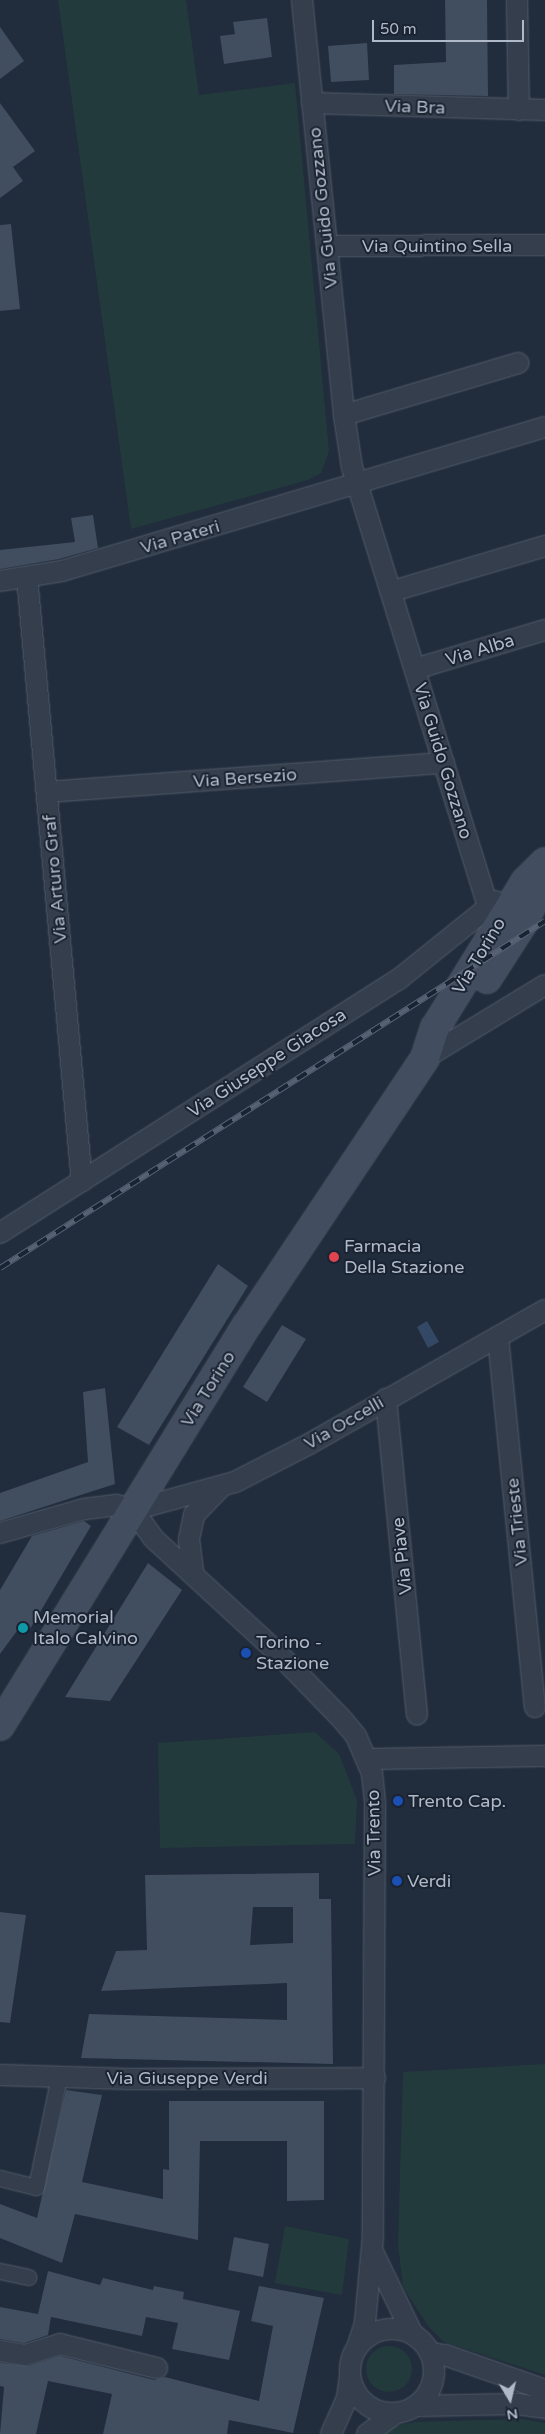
<!DOCTYPE html>
<style>
body{margin:0}
#map{position:relative;width:545px;height:2434px;overflow:hidden;background:#212c3c;font-family:"Varela Round",sans-serif}
div>[style]{position:absolute}
.green>*{inset:0;background:#233a3d}
.round{border-radius:50%}
.water>*{inset:0;background:#334864}
.building>*{inset:0;background:#414e60}
.roads{filter:drop-shadow(0 0 1px #535c6a) drop-shadow(0 0 1px #535c6a)}
.pedestrian>*{height:15px;margin:-7.5px;padding:0 7.5px;transform-origin:7.5px;border-radius:7.5px;background:#353e4c}
.minor>*{height:20px;margin:-10px;padding:0 10px;transform-origin:10px;border-radius:10px;background:#353e4c}
.minor>.ring{margin:-10px;padding:0;box-sizing:content-box;background:none;border:20px solid #353e4c;border-radius:50%}
.secondary>*{height:28px;margin:-14px;padding:0 14px;transform-origin:14px;border-radius:14px;background:#424d5f}
.rail>*{height:5.5px;margin-top:-2.75px;transform-origin:0;background:repeating-linear-gradient(90deg,#1a2331 0 11px,#566273 0 22px);box-sizing:border-box;border-block:1px solid #566273}
.dots>*{width:14px;height:14px;translate:-50% -50%;box-sizing:border-box;border:2px solid #1a2331;border-radius:50%}
span{translate:-50% -50%;white-space:nowrap;text-align:center;line-height:1.15;-webkit-text-stroke:4px #1a2331;paint-order:stroke}
.street-label{font-size:18px;color:#b0b9c8}
.poi-label{font-size:18px;color:#b0b9c8}
.left{translate:0 -50%;text-align:left}
.north{position:absolute;left:485px;top:2374px;width:50px;height:50px;-webkit-text-stroke:4px #1a2331;paint-order:stroke;rotate:171deg;font-size:14px;font-weight:700;line-height:20px;text-align:center;color:#b0b9c8}
.north::after{content:'';display:block;margin:auto;width:18px;height:22px;background:#b0b9c8;clip-path:polygon(50% 0,100% 100%,50% 72%,0 100%)}
.scale{position:absolute;left:372px;top:20px;width:152px;height:22px;box-sizing:border-box;border:2px solid #b0b9c8;border-top:0;padding-left:6px;font-size:15px;line-height:18px;white-space:nowrap;color:#b0b9c8;-webkit-text-stroke:4px #1a2331;paint-order:stroke}
</style>
<div id="map">
<div class="green">
<div style="clip-path:polygon(58px 0,186px 0,199px 95px,295px 83px,329px 451px,321px 473px,308px 480px,131px 529px)"></div>
<div style="clip-path:polygon(315px 1732px,339px 1754px,357px 1800px,355px 1844px,160px 1848px,158px 1743px)"></div>
<div style="clip-path:polygon(545px 2064px,545px 2375px,444px 2342px,428px 2326px,403px 2287px,398px 2244px,403px 2072px)"></div>
<div style="clip-path:polygon(285px 2226px,349px 2239px,342px 2295px,275px 2283px)"></div>
<div class="round" style="left:366px;top:2346px;width:46px;height:46px"></div>
<div style="clip-path:polygon(522px 2419px,545px 2423px,545px 2434px,378px 2434px,382px 2429px,415px 2422px)"></div>
</div>
<div class="water">
<div style="clip-path:polygon(427px 1321px,439px 1342px,428px 1348px,417px 1327px)"></div>
</div>
<div class="building">
<div style="clip-path:polygon(445px 0,487px 0,488px 96px,394px 94px,394px 65px,446px 62px)"></div>
<div style="clip-path:polygon(267px 18px,272px 57px,224px 64px,220px 36px,235px 34px,233px 22px)"></div>
<div style="clip-path:polygon(0 27px,24px 61px,0 79px)"></div>
<div style="clip-path:polygon(367px 43px,369px 80px,331px 82px,328px 46px)"></div>
<div style="clip-path:polygon(0 103px,35px 151px,13px 167px,23px 181px,0 198px)"></div>
<div style="clip-path:polygon(11px 224px,20px 309px,0 311px,0 225px)"></div>
<div style="clip-path:polygon(93px 515px,98px 548px,59px 559px,0 569px,0 550px,75px 542px,71px 518px)"></div>
<div style="clip-path:polygon(218px 1264px,248px 1286px,149px 1445px,117px 1427px)"></div>
<div style="clip-path:polygon(282px 1325px,306px 1339px,267px 1402px,243px 1387px)"></div>
<div style="clip-path:polygon(105px 1388px,115px 1484px,0 1521px,0 1493px,88px 1462px,83px 1392px)"></div>
<div style="clip-path:polygon(84px 1521px,91px 1526px,30px 1629px,22px 1624px,0 1654px,0 1590px,32px 1536px)"></div>
<div style="clip-path:polygon(148px 1563px,182px 1590px,110px 1701px,65px 1697px)"></div>
<div style="clip-path:polygon(evenodd,319px 1873px,319px 1899px,331px 1899px,333px 2064px,81px 2058px,89px 2014px,287px 2020px,287px 1983px,101px 1991px,116px 1951px,147px 1950px,145px 1875px,319px 1873px,253px 1907px,293px 1907px,293px 1943px,250px 1945px,253px 1907px)"></div>
<div style="clip-path:polygon(0 1912px,26px 1915px,10px 2023px,0 2022px)"></div>
<div style="clip-path:polygon(66px 2090px,102px 2095px,82px 2182px,163px 2199px,163px 2169px,169px 2170px,169px 2101px,324px 2101px,324px 2200px,287px 2201px,287px 2141px,200px 2141px,198px 2240px,75px 2214px,62px 2263px,0 2238px,0 2204px,37px 2218px)"></div>
<div style="clip-path:polygon(234px 2237px,269px 2244px,263px 2277px,228px 2270px)"></div>
<div style="clip-path:polygon(48px 2271px,100px 2285px,103px 2278px,153px 2290px,154px 2286px,184px 2292px,183px 2299px,240px 2311px,229px 2360px,172px 2349px,178px 2323px,146px 2317px,142px 2336px,51px 2317px,48px 2335px,24px 2343px,0 2339px,0 2307px,38px 2314px)"></div>
<div style="clip-path:polygon(259px 2286px,324px 2298px,293px 2433px,229px 2420px,227px 2434px,103px 2434px,112px 2394px,48px 2381px,36px 2434px,0 2434px,4px 2387px,0 2386px,0 2363px,28px 2366px,60px 2356px,154px 2380px,165px 2377px,259px 2401px,273px 2326px,251px 2321px)"></div>
</div>
<div class="roads">
<div class="pedestrian">
<div style="left:0;top:2178px;width:37px;rotate:14deg"></div>
<div style="left:36px;top:2187px;width:112px;rotate:-78.2deg"></div>
<div style="left:0;top:2271px;width:29px;rotate:12deg"></div>
</div>
<div class="minor">
<div style="left:302px;top:0;width:417px;rotate:84.2deg"></div>
<div style="left:344px;top:415px;width:53px;rotate:81.3deg"></div>
<div style="left:352px;top:467px;width:485px;rotate:72.8deg"></div>
<div style="left:517px;top:0;width:110px;rotate:89deg"></div>
<div style="left:312px;top:103px;width:233px;rotate:1.7deg"></div>
<div style="left:329px;top:246px;width:216px;rotate:-0.3deg"></div>
<div style="left:344px;top:415px;width:182px;rotate:-16.6deg"></div>
<div style="left:27px;top:577px;width:607px;rotate:84.81deg"></div>
<div style="left:0;top:581px;width:63px;rotate:-9.2deg"></div>
<div style="left:62px;top:571px;width:504px;rotate:-16.6deg"></div>
<div style="left:393px;top:591px;width:159px;rotate:-16.5deg"></div>
<div style="left:415px;top:669px;width:136px;rotate:-16.7deg"></div>
<div style="left:47px;top:792px;width:398px;rotate:-4.2deg"></div>
<div style="left:425px;top:1058px;width:140px;rotate:-31.3deg"></div>
<div style="left:0;top:1233px;width:473px;rotate:-32.5deg"></div>
<div style="left:399px;top:979px;width:124px;rotate:-38.8deg"></div>
<div style="left:498px;top:1337px;width:372px;rotate:84.3deg"></div>
<div style="left:386px;top:1399px;width:317px;rotate:84.4deg"></div>
<div style="left:133px;top:1510px;width:34px;rotate:54deg"></div>
<div style="left:153px;top:1538px;width:166px;rotate:42.6deg"></div>
<div style="left:275px;top:1650px;width:95px;rotate:45.9deg"></div>
<div style="left:341px;top:1718px;width:23px;rotate:50deg"></div>
<div style="left:356px;top:1736px;width:40px;rotate:66.6deg"></div>
<div style="left:372px;top:1773px;width:31px;rotate:84deg"></div>
<div style="left:375px;top:1804px;width:432px;rotate:90.3deg"></div>
<div style="left:373px;top:2236px;width:87px;rotate:95.3deg"></div>
<div style="left:365px;top:2323px;width:25px;rotate:108deg"></div>
<div style="left:133px;top:1510px;width:106px;rotate:-15.4deg"></div>
<div style="left:235px;top:1482px;width:83px;rotate:-27.2deg"></div>
<div style="left:309px;top:1444px;width:271px;rotate:-29.6deg"></div>
<div style="left:0;top:1533px;width:87px;rotate:-15.9deg"></div>
<div style="left:84px;top:1509px;width:33px;rotate:-7deg"></div>
<div style="left:117px;top:1505px;width:17px;rotate:17deg"></div>
<div style="left:193px;top:1572px;width:33px;rotate:-97deg"></div>
<div style="left:189px;top:1539px;width:25px;rotate:-78deg"></div>
<div style="left:194px;top:1515px;width:40px;rotate:-46deg"></div>
<div style="left:368px;top:1759px;width:177px;rotate:-1deg"></div>
<div style="left:0;top:2075px;width:129px;rotate:1.8deg"></div>
<div style="left:129px;top:2079px;width:246px;rotate:-0.2deg"></div>
<div style="left:373px;top:2252px;width:90px;rotate:64.3deg"></div>
<div class="ring" style="left:350px;top:2329px;width:64px;height:64px"></div>
<div style="left:0;top:2351px;width:25px;rotate:9deg"></div>
<div style="left:25px;top:2355px;width:37px;rotate:-17deg"></div>
<div style="left:60px;top:2344px;width:100px;rotate:13.9deg"></div>
<div style="left:430px;top:2353px;width:15px;rotate:8deg"></div>
<div style="left:445px;top:2355px;width:106px;rotate:19.3deg"></div>
<div style="left:416px;top:2406px;width:101px;rotate:-1.1deg"></div>
<div style="left:517px;top:2404px;width:28px;rotate:8deg"></div>
<div style="left:331px;top:2434px;width:39px;rotate:-66deg"></div>
<div style="left:347px;top:2398px;width:22px;rotate:-82deg"></div>
<div style="left:367px;top:2434px;width:36px;rotate:-36deg"></div>
</div>
<div class="secondary">
<div style="left:487px;top:979px;width:67px;rotate:-57.3deg"></div>
<div style="left:523px;top:923px;width:48px;rotate:-64deg"></div>
<div style="left:0;top:1726px;width:471px;rotate:-58.4deg"></div>
<div style="left:247px;top:1325px;width:321px;rotate:-56.3deg"></div>
<div style="left:425px;top:1058px;width:32px;rotate:-72deg"></div>
<div style="left:435px;top:1028px;width:172px;rotate:-58.3deg"></div>
<div style="left:525px;top:882px;width:28px;rotate:-45deg"></div>
</div>
</div>
<div class="rail">
<div style="left:0;top:1268px;width:646px;rotate:-32.48deg"></div>
</div>
<div class="dots">
<div style="left:334px;top:1257px;background:#e0444e"></div>
<div style="left:23px;top:1628px;background:#0f9aa8"></div>
<div style="left:246px;top:1653px;background:#1a4fb4"></div>
<div style="left:398px;top:1801px;background:#1a4fb4"></div>
<div style="left:397px;top:1881px;background:#1a4fb4"></div>
</div>
<div class="street-label">
<span style="left:415px;top:107px;rotate:2deg">Via Bra</span>
<span style="left:323px;top:208px;rotate:-96deg">Via Guido Gozzano</span>
<span style="left:437px;top:246px">Via Quintino Sella</span>
<span style="left:180px;top:537px;rotate:-16deg">Via Pateri</span>
<span style="left:480px;top:650px;rotate:-17deg">Via Alba</span>
<span style="left:443px;top:761px;rotate:73deg">Via Guido Gozzano</span>
<span style="left:245px;top:778px;rotate:-4deg">Via Bersezio</span>
<span style="left:55px;top:879px;rotate:-95deg">Via Arturo Graf</span>
<span style="left:479px;top:956px;rotate:-59deg">Via Torino</span>
<span style="left:267px;top:1063px;rotate:-33deg">Via Giuseppe Giacosa</span>
<span style="left:208px;top:1389px;rotate:-58deg">Via Torino</span>
<span style="left:344px;top:1423px;rotate:-30deg">Via Occelli</span>
<span style="left:517px;top:1522px;rotate:-96deg">Via Trieste</span>
<span style="left:402px;top:1556px;rotate:-96deg">Via Piave</span>
<span style="left:374px;top:1833px;rotate:-91deg">Via Trento</span>
<span style="left:187px;top:2078px">Via Giuseppe Verdi</span>
</div>
<div class="poi-label">
<span class="left" style="left:344px;top:1257px">Farmacia<br>Della Stazione</span>
<span class="left" style="left:33px;top:1628px">Memorial<br>Italo Calvino</span>
<span class="left" style="left:256px;top:1653px">Torino -<br>Stazione</span>
<span class="left" style="left:408px;top:1801px">Trento Cap.</span>
<span class="left" style="left:407px;top:1881px">Verdi</span>
</div>
<div class="north">N</div>
<div class="scale">50 m</div>
</div>
